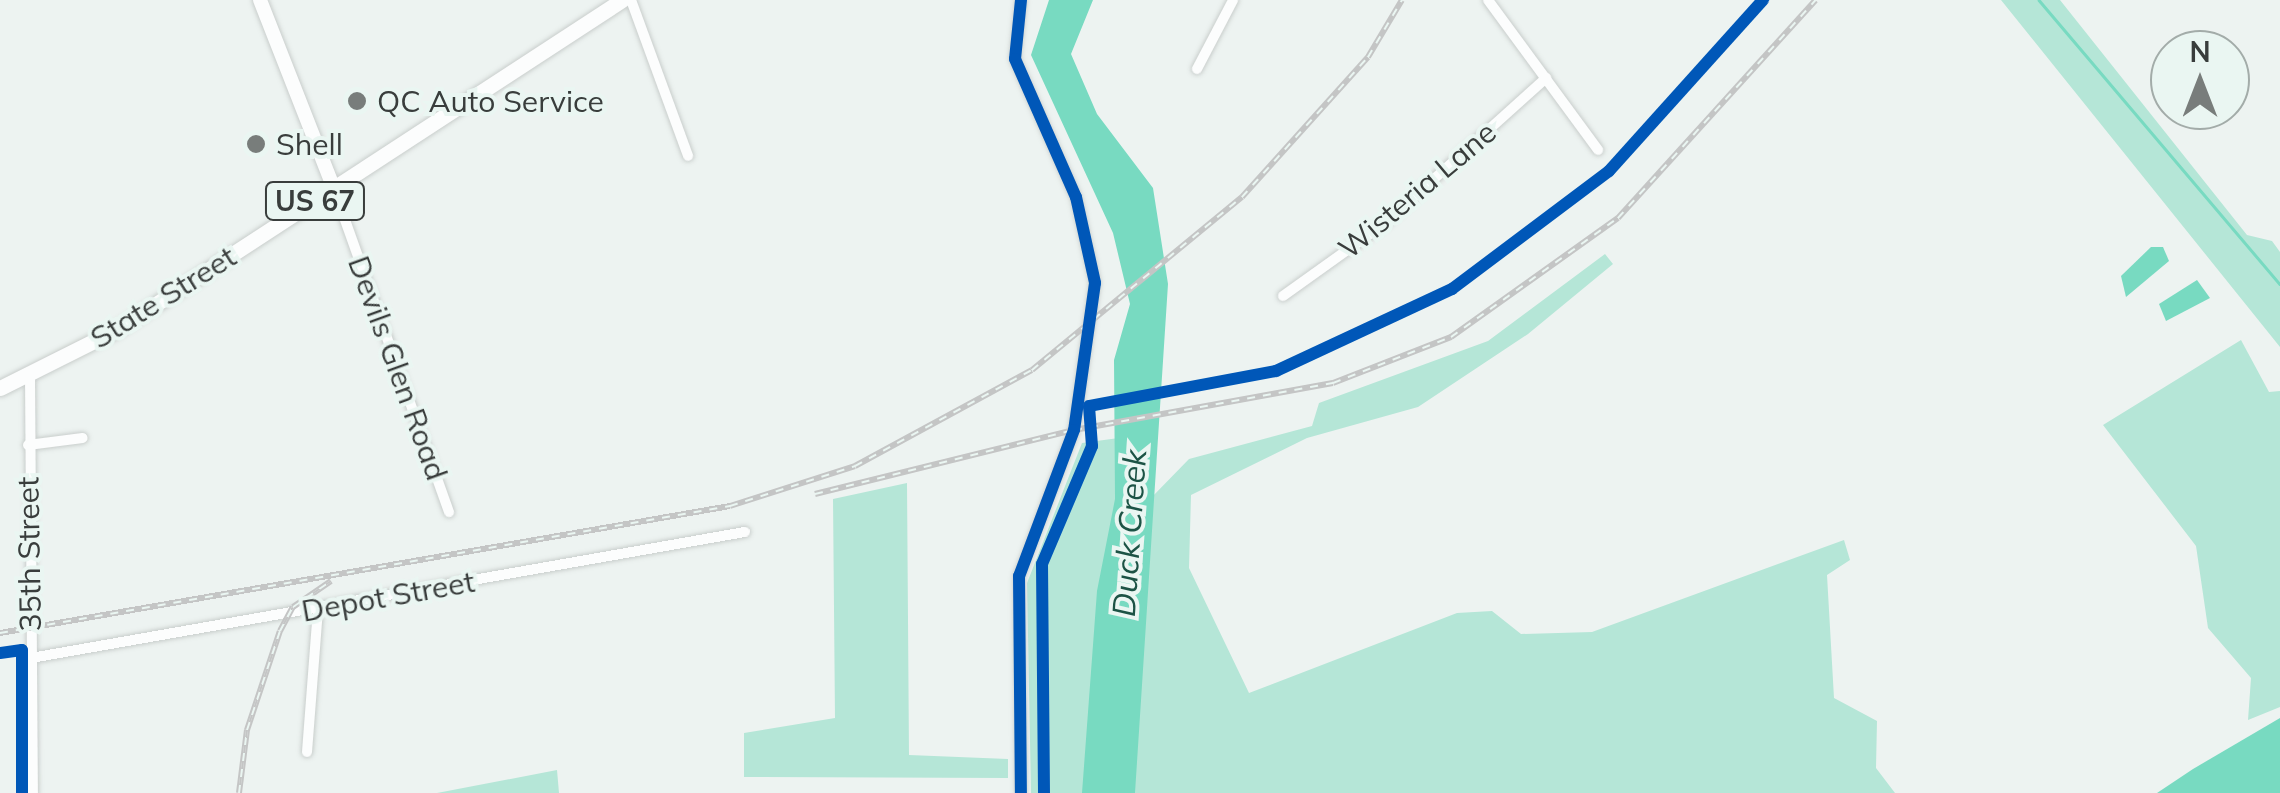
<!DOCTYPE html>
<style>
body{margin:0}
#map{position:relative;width:2280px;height:793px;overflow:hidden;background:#edf3f1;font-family:Mulish,sans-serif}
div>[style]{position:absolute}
.green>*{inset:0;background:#b5e6d7}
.water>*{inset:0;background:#78dac1}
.stream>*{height:2.5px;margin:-1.25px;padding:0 1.25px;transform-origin:1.25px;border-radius:1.25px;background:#78dac1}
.roads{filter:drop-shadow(0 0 2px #c9cecc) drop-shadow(0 0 2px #c9cecc)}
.minor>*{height:10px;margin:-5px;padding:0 5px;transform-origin:5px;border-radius:5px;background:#fcfdfd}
.secondary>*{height:14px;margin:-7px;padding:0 7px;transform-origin:7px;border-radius:7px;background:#fcfdfd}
.primary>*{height:15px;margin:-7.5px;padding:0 7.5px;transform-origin:7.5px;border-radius:7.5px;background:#fcfdfd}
.rail>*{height:6px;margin-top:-3px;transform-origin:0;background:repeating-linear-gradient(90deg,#eaf6f2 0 8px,#c4c5c5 0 16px);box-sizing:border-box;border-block:2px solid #c4c5c5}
.cycleway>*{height:12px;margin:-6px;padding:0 6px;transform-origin:6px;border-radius:6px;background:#0057b8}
.dots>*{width:28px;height:28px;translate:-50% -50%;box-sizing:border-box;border:5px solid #eaf6f2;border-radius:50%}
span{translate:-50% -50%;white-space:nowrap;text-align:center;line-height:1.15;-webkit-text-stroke:8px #eaf6f2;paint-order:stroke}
.shield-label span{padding:2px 8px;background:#eaf6f2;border:2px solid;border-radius:8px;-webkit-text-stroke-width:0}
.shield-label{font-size:28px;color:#393d3c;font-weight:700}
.poi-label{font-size:30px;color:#393d3c}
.left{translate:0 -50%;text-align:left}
.street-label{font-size:30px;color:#393d3c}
.water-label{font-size:32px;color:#1c5345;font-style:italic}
.north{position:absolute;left:2150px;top:30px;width:100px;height:100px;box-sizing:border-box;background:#eaf6f2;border:2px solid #a3aca9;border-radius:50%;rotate:0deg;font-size:28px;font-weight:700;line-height:40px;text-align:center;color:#393d3c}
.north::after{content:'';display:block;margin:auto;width:35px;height:45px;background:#787d7b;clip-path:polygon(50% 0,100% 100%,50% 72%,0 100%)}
</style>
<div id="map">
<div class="green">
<div style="clip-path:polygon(2001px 0,2060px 0,2247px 235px,2272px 241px,2280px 252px,2280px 347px)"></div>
<div style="clip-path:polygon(1605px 254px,1613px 264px,1528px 334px,1418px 407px,1307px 438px,1191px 495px,1189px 568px,1249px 693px,1457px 613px,1492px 611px,1521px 634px,1592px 632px,1844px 540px,1850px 560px,1827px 575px,1834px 698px,1877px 721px,1876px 768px,1895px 793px,1031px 793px,1027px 583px,1082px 443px,1148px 434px,1151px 498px,1189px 459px,1312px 426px,1319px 403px,1488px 341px)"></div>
<div style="clip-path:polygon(2241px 340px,2269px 392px,2280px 391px,2280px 707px,2248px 720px,2251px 678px,2208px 628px,2196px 546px,2103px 425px)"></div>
<div style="clip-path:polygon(907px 483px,909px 755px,1008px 759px,1008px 778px,744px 777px,744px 733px,835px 718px,833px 499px)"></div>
<div style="clip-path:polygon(557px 770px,559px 793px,437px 793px)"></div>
</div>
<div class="water">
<div style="clip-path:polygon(1049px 0,1093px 0,1071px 54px,1097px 114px,1153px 188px,1168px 284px,1135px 793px,1082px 793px,1097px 591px,1115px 499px,1114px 360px,1130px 304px,1113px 233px,1031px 55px)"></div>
<div style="clip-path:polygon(2151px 247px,2163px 247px,2169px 261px,2126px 297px,2121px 276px)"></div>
<div style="clip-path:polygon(2197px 280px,2210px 298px,2166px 321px,2159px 304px)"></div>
<div style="clip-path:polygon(2280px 718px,2280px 793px,2157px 793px,2193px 769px)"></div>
</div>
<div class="stream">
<div style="left:2039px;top:0;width:372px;rotate:49.7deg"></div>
</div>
<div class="roads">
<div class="minor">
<div style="left:631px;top:0;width:166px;rotate:69.9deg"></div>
<div style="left:1021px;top:0;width:59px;rotate:95.8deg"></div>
<div style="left:1015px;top:59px;width:151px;rotate:66.2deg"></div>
<div style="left:1076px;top:197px;width:88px;rotate:77.5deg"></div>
<div style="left:1095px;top:283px;width:148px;rotate:98.1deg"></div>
<div style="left:1074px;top:430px;width:156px;rotate:110.6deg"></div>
<div style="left:1019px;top:576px;width:217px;rotate:89.5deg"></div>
<div style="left:1488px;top:0;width:186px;rotate:53.7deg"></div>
<div style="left:1197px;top:69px;width:78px;rotate:-62.4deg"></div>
<div style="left:334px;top:189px;width:343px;rotate:70.4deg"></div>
<div style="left:1283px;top:296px;width:125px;rotate:-35.6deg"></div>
<div style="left:1385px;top:223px;width:217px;rotate:-42deg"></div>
<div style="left:30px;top:375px;width:418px;rotate:89.6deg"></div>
<div style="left:28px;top:445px;width:55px;rotate:-7.3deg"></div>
<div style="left:31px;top:658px;width:725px;rotate:-10.01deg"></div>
<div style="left:307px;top:752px;width:143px;rotate:-85.6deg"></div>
</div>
<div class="secondary">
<div style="left:260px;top:0;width:203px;rotate:68.6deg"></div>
</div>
<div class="primary">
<div style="left:0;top:388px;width:130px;rotate:-26.6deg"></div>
<div style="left:116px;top:330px;width:604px;rotate:-33.11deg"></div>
</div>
</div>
<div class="rail">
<div style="left:815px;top:494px;width:267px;rotate:-13.9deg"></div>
<div style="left:1074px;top:430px;width:263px;rotate:-10.3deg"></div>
<div style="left:1333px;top:383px;width:127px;rotate:-21.3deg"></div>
<div style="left:1451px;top:337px;width:205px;rotate:-35.5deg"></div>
<div style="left:1618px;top:218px;width:294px;rotate:-47.8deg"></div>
<div style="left:0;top:633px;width:741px;rotate:-9.87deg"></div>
<div style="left:730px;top:506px;width:131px;rotate:-17.7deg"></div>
<div style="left:855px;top:466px;width:201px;rotate:-28.5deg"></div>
<div style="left:1032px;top:370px;width:272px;rotate:-39.5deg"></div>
<div style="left:1242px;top:197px;width:188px;rotate:-48deg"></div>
<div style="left:1368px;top:57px;width:66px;rotate:-59.2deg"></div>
<div style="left:239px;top:793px;width:64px;rotate:-82.8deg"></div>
<div style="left:247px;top:730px;width:104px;rotate:-71.6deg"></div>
<div style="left:280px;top:631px;width:27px;rotate:-62deg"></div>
<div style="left:293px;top:607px;width:46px;rotate:-34.4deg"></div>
</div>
<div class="cycleway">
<div style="left:1021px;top:0;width:59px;rotate:95.8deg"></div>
<div style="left:1015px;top:59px;width:151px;rotate:66.2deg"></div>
<div style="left:1076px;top:197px;width:88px;rotate:77.5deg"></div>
<div style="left:1095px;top:283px;width:148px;rotate:98.1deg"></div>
<div style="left:1074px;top:430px;width:156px;rotate:110.6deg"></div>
<div style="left:1019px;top:576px;width:217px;rotate:89.5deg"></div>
<div style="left:0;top:653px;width:22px;rotate:-8deg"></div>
<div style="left:22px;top:650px;width:143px;rotate:90deg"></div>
<div style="left:1044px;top:793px;width:229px;rotate:-90.5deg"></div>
<div style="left:1042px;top:564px;width:128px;rotate:-67deg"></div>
<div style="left:1092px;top:446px;width:40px;rotate:-94.3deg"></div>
<div style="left:1089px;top:406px;width:190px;rotate:-10.6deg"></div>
<div style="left:1276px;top:371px;width:194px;rotate:-25deg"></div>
<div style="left:1452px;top:289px;width:196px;rotate:-36.9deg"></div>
<div style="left:1609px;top:171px;width:230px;rotate:-48deg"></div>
</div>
<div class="dots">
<div style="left:357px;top:101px;background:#787d7b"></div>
<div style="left:256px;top:144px;background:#787d7b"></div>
</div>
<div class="shield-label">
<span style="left:315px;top:201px">US 67</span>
</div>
<div class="poi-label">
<span class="left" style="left:377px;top:101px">QC Auto Service</span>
<span class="left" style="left:276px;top:144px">Shell</span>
</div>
<div class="street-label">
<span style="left:1417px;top:190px;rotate:-40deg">Wisteria Lane</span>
<span style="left:163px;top:297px;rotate:-32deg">State Street</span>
<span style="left:398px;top:368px;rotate:70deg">Devils Glen Road</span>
<span style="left:29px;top:554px;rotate:-91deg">35th Street</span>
<span style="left:388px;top:596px;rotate:-10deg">Depot Street</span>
</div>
<div class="water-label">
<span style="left:1129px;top:533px;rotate:-86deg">Duck Creek</span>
</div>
<div class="north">N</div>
</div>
